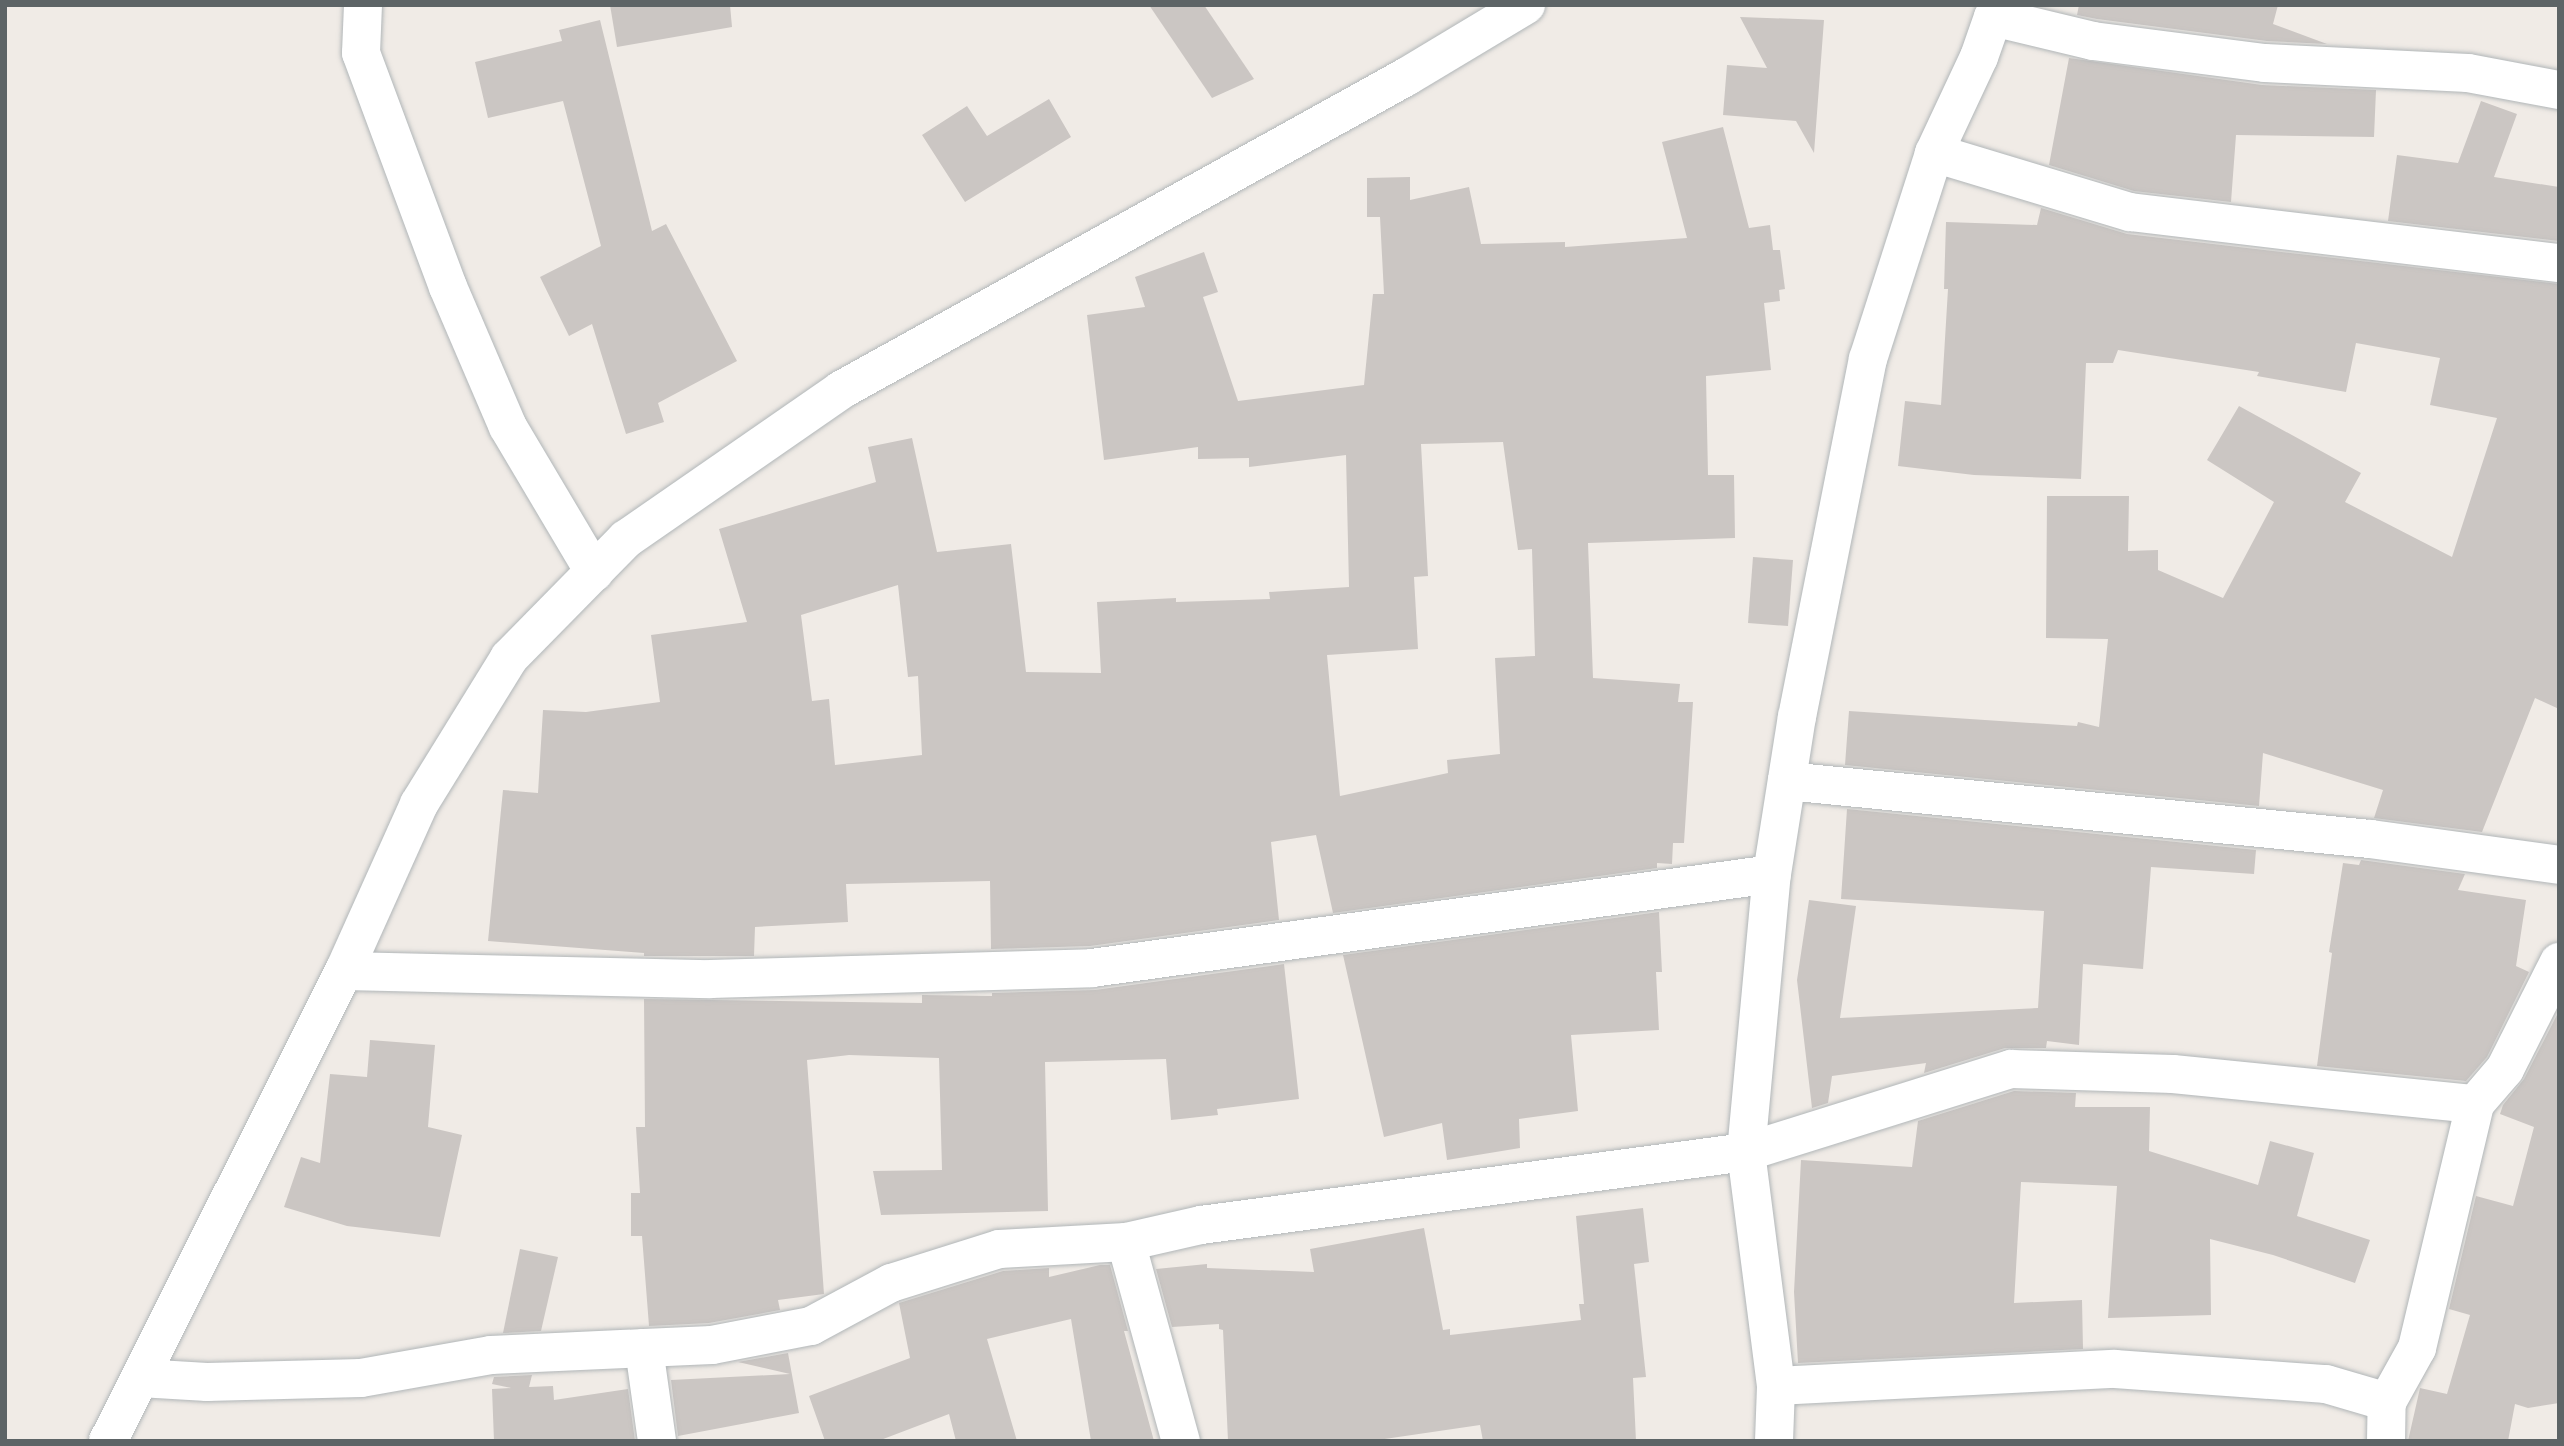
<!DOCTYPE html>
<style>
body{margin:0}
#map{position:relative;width:2564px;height:1446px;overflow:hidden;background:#f0ebe6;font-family:"Public Sans",sans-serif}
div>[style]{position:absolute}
.building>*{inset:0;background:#cbc6c3}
.roads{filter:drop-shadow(0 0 2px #b1b6b8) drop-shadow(0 0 2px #b1b6b8)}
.minor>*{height:38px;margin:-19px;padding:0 19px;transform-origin:19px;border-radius:19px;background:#fff}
span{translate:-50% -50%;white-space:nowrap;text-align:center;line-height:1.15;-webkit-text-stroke:5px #fff;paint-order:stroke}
.frame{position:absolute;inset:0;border:7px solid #5d6466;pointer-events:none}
</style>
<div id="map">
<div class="building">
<div style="clip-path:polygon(610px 5px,730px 5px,732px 27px,617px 47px)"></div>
<div style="clip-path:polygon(1149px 5px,1204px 5px,1254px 79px,1212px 98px)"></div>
<div style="clip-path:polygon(2079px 5px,2278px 5px,2273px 24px,2327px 44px,2267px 41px,2097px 19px,2077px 15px)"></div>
<div style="clip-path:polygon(1740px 17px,1824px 20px,1814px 153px,1796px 121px,1723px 115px,1727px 65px,1767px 68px)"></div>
<div style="clip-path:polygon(600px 20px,652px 231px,666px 224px,737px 361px,658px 403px,664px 422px,626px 434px,592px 324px,569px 336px,540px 277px,601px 246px,563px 101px,488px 118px,475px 62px,562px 41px,559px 30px)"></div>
<div style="clip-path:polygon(2069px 58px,2262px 85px,2376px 90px,2374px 137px,2236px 135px,2231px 202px,2134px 191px,2049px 165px)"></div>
<div style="clip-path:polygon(1049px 99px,1071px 137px,965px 202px,922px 135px,967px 106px,987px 136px)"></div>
<div style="clip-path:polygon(2481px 101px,2517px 114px,2494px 177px,2559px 187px,2559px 241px,2388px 221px,2397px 155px,2458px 163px)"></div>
<div style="clip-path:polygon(evenodd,1723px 127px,1749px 228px,1770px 225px,1773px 250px,1780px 250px,1785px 289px,1779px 290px,1780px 301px,1764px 303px,1771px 370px,1706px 376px,1708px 475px,1734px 475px,1735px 538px,1588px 543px,1593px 678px,1680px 684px,1678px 702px,1693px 702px,1684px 843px,1673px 843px,1672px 864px,1657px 863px,1657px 868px,1333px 913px,1316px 835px,1271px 842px,1279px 920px,1090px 946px,991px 949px,990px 881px,846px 884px,848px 922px,755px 927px,754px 956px,644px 956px,644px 953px,488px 941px,503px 790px,538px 793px,543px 710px,586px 712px,660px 702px,651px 635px,747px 622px,719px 529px,876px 482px,868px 447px,912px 438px,937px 552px,1011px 544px,1026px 672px,1101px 673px,1097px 602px,1176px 598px,1176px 602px,1270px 599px,1269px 592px,1349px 587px,1346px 455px,1249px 467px,1249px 458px,1198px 459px,1198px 447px,1104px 460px,1087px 315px,1145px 307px,1135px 277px,1204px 252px,1218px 292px,1203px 297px,1238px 401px,1364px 385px,1373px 294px,1384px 294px,1380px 217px,1367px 217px,1367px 178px,1410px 177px,1410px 200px,1469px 187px,1481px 244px,1565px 242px,1565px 247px,1687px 238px,1662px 142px,1723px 127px,1503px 442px,1518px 550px,1532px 549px,1535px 656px,1495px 658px,1500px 754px,1447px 760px,1448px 773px,1340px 796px,1327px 655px,1418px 649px,1414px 577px,1428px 576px,1421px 444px,1503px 442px,1723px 127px,898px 585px,908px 677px,918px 676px,922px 755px,835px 765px,829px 699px,812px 701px,801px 615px,898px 585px)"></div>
<div style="clip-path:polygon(2041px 208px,2127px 234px,2559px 284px,2559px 709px,2535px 698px,2482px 832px,2374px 818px,2383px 790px,2263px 753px,2259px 806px,1845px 765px,1849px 711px,2077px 726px,2078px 722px,2099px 727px,2108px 639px,2046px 638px,2047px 496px,2129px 496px,2128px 551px,2158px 550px,2158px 570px,2223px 598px,2274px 502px,2207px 460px,2239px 406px,2361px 473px,2345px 502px,2452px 557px,2497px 418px,2430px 405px,2440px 358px,2356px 343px,2346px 392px,2257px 376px,2259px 372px,2118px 350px,2113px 363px,2086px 363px,2081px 479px,1974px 475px,1898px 466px,1905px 401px,1941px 405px,1948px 289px,1944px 289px,1946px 222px,2037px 225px)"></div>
<div style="clip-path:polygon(1753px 557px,1793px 560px,1788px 626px,1748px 623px)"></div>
<div style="clip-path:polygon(1847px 809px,2256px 850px,2254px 874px,2151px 867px,2143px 969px,2083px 964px,2079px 1045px,2047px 1041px,2046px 1048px,2005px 1048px,1924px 1073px,1926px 1063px,1832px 1076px,1828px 1103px,1812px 1108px,1797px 980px,1809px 900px,1856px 906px,1840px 1018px,2038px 1008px,2044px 911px,1841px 899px)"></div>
<div style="clip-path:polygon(2361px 860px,2465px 874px,2458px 890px,2526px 900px,2516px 966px,2529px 972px,2487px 1057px,2466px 1081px,2317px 1066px,2332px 953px,2329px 952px,2343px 863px,2359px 865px)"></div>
<div style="clip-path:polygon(1659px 912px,1662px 972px,1656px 972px,1659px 1030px,1571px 1035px,1578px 1111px,1519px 1119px,1520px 1148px,1447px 1160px,1442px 1123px,1384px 1137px,1343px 955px)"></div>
<div style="clip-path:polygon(1284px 964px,1299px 1099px,1217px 1109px,1218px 1115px,1171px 1120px,1166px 1059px,1045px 1062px,1048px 1211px,881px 1215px,873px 1171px,942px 1170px,939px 1058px,849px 1055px,807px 1060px,824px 1294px,778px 1300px,780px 1310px,709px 1323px,649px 1326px,642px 1236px,631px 1236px,631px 1193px,640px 1193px,636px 1127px,645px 1127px,644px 999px,922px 1003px,922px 995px,992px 996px,992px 993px,1095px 990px)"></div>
<div style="clip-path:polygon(2559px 1011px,2559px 1403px,2528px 1408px,2515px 1404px,2508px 1441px,2408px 1441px,2420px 1388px,2447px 1394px,2470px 1315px,2449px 1309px,2476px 1196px,2513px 1206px,2534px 1127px,2500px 1114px,2503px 1105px,2524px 1079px)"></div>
<div style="clip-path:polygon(370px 1040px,435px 1045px,428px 1127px,462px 1135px,440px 1237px,347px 1226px,284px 1207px,301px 1157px,320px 1163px,330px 1074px,367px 1077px)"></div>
<div style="clip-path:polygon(2014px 1091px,2076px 1093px,2075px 1107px,2150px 1107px,2149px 1151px,2258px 1185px,2270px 1141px,2314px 1153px,2297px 1216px,2370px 1240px,2355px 1283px,2273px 1255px,2210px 1239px,2211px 1315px,2108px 1318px,2117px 1186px,2021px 1182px,2014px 1303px,2082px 1300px,2083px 1349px,1798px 1363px,1794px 1292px,1801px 1160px,1912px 1167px,1918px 1121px)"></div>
<div style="clip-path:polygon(1643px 1208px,1649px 1262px,1634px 1264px,1646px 1377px,1633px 1378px,1636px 1441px,1483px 1441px,1480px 1425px,1371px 1441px,1228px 1441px,1223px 1330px,1219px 1329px,1219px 1324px,1172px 1327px,1156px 1269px,1207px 1264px,1207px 1268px,1314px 1272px,1310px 1249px,1424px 1228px,1443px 1330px,1450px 1329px,1450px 1335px,1581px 1320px,1579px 1304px,1584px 1304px,1576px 1216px)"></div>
<div style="clip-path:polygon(520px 1249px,558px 1257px,541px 1331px,503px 1333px)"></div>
<div style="clip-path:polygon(1100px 1265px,1110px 1265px,1128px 1331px,1124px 1331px,1154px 1441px,1091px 1441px,1071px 1319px,987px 1339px,1017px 1441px,956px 1441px,949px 1414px,878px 1441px,825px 1441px,809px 1396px,910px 1358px,899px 1303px,1003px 1271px,1049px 1268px,1049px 1277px)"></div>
<div style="clip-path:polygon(788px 1353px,799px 1413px,678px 1436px,671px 1380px,790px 1374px,738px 1362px)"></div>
<div style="clip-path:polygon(532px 1375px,529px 1387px,553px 1386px,554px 1400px,628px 1389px,635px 1441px,494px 1441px,492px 1389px,511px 1388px,492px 1384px,494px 1377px)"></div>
</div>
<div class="roads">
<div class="minor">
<div style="left:363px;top:5px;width:48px;rotate:92.4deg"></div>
<div style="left:361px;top:53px;width:250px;rotate:69.6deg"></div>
<div style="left:448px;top:287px;width:152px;rotate:66.8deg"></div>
<div style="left:508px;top:427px;width:169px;rotate:59.3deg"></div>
<div style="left:1934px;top:153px;width:205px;rotate:16.8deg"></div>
<div style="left:2130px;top:212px;width:432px;rotate:6.8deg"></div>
<div style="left:1787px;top:781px;width:586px;rotate:5.68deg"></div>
<div style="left:2370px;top:839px;width:191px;rotate:7.8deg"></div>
<div style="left:344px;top:971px;width:366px;rotate:1.3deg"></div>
<div style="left:710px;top:979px;width:382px;rotate:-1.6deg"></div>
<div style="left:1092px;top:968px;width:686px;rotate:-7.87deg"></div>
<div style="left:1126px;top:1242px;width:206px;rotate:74.6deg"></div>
<div style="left:140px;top:1378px;width:67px;rotate:3.4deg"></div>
<div style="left:207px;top:1382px;width:154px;rotate:-1.5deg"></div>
<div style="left:361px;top:1378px;width:132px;rotate:-10deg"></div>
<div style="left:491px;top:1355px;width:153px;rotate:-2.6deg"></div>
<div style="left:1776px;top:1386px;width:339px;rotate:-2.9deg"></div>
<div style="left:2115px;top:1369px;width:212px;rotate:4.1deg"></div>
<div style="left:2326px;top:1384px;width:64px;rotate:16.4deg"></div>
<div style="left:108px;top:1441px;width:526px;rotate:-63.34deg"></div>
<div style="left:344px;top:971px;width:183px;rotate:-65.8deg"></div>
<div style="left:419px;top:804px;width:172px;rotate:-58.3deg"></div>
<div style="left:509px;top:658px;width:167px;rotate:-45.5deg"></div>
<div style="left:626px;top:539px;width:262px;rotate:-34.7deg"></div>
<div style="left:841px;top:390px;width:646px;rotate:-28.99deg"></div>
<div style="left:1406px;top:77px;width:140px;rotate:-31deg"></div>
<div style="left:657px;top:1441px;width:94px;rotate:-98deg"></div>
<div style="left:644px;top:1348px;width:68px;rotate:-2.5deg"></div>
<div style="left:712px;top:1345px;width:101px;rotate:-10.9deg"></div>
<div style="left:811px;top:1326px;width:91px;rotate:-28.3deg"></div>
<div style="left:891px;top:1283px;width:113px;rotate:-17.5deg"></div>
<div style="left:999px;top:1249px;width:127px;rotate:-3.2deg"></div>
<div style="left:1126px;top:1242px;width:77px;rotate:-12.8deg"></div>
<div style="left:1201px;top:1225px;width:550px;rotate:-7.63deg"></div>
<div style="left:1746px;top:1152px;width:278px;rotate:-17.4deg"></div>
<div style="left:2011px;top:1069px;width:162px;rotate:1.8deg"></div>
<div style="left:2173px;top:1074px;width:303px;rotate:5.7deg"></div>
<div style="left:1774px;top:1441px;width:55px;rotate:-87.9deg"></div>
<div style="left:1776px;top:1386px;width:236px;rotate:-97.3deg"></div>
<div style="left:1746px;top:1152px;width:279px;rotate:-84.7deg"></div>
<div style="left:1772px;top:874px;width:159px;rotate:-81deg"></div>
<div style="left:1797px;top:717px;width:365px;rotate:-78.8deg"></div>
<div style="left:1868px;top:359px;width:216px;rotate:-72.2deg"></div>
<div style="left:1934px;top:153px;width:106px;rotate:-64.9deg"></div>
<div style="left:1979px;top:57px;width:42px;rotate:-70.7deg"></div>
<div style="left:1993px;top:17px;width:103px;rotate:13.5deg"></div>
<div style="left:2093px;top:41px;width:173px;rotate:7.3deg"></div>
<div style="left:2265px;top:63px;width:203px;rotate:2.8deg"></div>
<div style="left:2468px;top:73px;width:93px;rotate:10.6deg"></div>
<div style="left:2386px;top:1441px;width:39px;rotate:-89deg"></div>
<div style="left:2387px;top:1402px;width:62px;rotate:-60.9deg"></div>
<div style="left:2417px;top:1348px;width:251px;rotate:-76.6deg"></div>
<div style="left:2475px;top:1104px;width:46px;rotate:-49.4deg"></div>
<div style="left:2505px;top:1069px;width:120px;rotate:-63.2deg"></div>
</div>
</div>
<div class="frame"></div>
</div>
